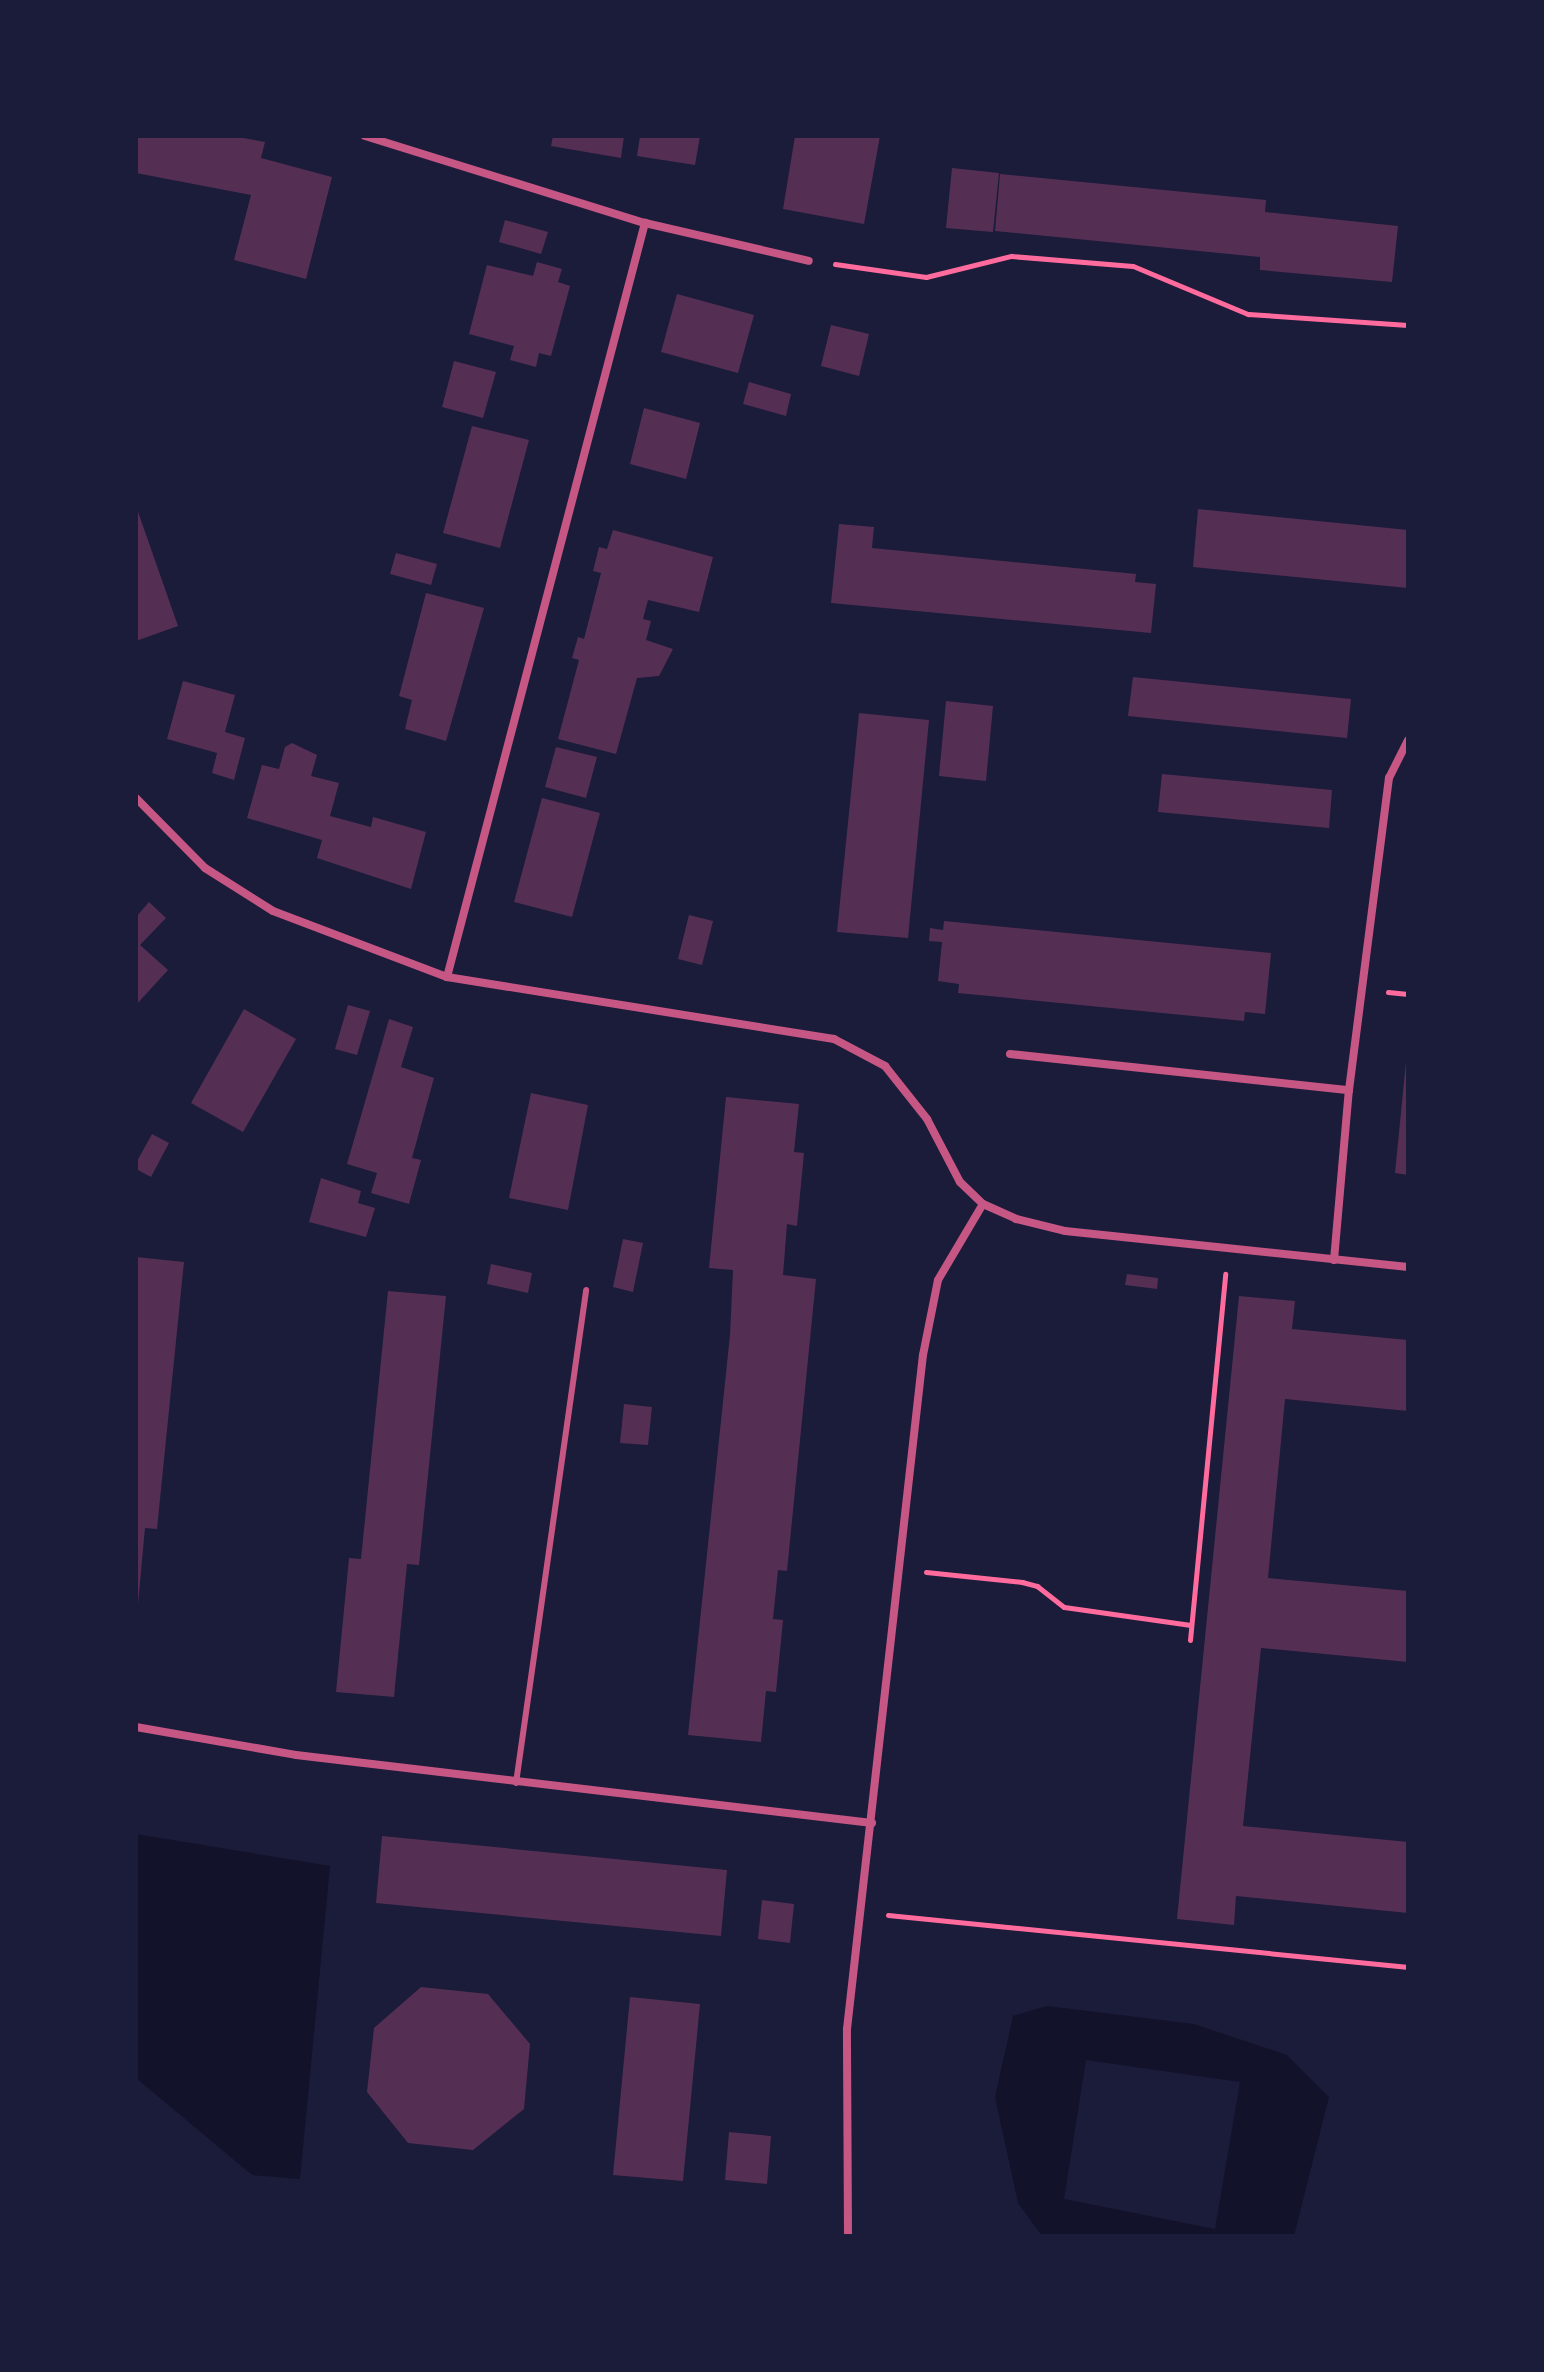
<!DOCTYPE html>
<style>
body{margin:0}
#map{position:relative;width:1544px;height:2372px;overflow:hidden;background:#1b1b3a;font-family:"Nunito Sans",sans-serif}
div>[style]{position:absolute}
.water>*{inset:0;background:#12122b}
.building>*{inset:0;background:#542f53}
.path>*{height:5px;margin:-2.5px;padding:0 2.5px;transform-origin:2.5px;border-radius:2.5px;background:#ff6b9d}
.service>*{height:6px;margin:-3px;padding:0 3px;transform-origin:3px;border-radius:3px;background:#c65784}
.minor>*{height:8px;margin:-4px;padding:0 4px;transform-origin:4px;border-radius:4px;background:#c65784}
span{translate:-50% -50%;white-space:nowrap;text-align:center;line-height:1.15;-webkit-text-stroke:6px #1b1b3a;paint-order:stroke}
.frame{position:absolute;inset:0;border:138px solid #1b1b3a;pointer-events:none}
</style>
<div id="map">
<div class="water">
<div style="clip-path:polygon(136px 1834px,330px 1866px,300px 2179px,252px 2175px,136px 2078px)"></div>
<div style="clip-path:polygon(evenodd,1047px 2006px,1194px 2024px,1287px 2055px,1329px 2097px,1294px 2236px,1042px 2236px,1018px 2203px,995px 2097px,1013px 2016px,1047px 2006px,1086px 2060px,1240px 2082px,1215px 2229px,1064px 2199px,1086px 2060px)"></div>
</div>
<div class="building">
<div style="clip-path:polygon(136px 136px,232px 136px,265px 142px,261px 158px,332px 177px,306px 279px,234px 260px,251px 195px,136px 173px)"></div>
<div style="clip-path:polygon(553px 136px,624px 136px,621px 158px,551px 146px)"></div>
<div style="clip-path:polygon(640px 136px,700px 136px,695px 165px,637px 156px)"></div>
<div style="clip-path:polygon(795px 136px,880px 136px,864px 224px,783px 209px)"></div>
<div style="clip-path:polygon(952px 168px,999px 173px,993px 232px,946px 228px)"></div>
<div style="clip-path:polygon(1000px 174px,1266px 200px,1265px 212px,1398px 226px,1392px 282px,1260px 270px,1260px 257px,995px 231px)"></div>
<div style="clip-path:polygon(505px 220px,548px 232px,541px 254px,499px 242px)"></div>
<div style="clip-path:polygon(537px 262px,562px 269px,558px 282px,570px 286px,551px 356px,539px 353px,536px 367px,510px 360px,514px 346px,469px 334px,487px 265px,533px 276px)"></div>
<div style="clip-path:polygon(677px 294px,754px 315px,738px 373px,661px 352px)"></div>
<div style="clip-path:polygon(831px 325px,869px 334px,859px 376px,821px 366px)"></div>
<div style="clip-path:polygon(454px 361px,496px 372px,483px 418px,442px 407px)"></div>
<div style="clip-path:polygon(749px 382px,791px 394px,786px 416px,743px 404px)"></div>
<div style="clip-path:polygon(644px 408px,700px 423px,686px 479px,630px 464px)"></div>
<div style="clip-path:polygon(472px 426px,529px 440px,500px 548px,443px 533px)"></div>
<div style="clip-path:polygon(136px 506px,178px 626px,136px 641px)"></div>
<div style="clip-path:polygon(1198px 509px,1408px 530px,1408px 588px,1193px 567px)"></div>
<div style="clip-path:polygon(839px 524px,874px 527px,872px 548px,1136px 574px,1135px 582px,1156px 584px,1151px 633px,831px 603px)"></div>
<div style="clip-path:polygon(613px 530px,713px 557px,699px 612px,648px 600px,643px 619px,651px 621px,646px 640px,673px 649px,659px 676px,637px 678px,616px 754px,558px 739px,579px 660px,572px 658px,578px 637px,584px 639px,601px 573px,593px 571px,599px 547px,607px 549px)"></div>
<div style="clip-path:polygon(396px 553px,437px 564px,431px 585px,390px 574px)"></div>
<div style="clip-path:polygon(426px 593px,484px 608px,446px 741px,405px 729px,412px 700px,399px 696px)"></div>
<div style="clip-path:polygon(1133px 677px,1351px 699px,1347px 738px,1128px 716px)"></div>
<div style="clip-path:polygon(183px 681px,235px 695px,225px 732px,245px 738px,234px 780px,212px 773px,217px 753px,167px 739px)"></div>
<div style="clip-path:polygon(946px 701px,993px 706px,986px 781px,939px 776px)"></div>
<div style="clip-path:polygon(859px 713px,929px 720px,908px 938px,837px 932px)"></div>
<div style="clip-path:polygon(292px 743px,317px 755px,311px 776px,339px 783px,330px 816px,371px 827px,373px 817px,426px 832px,411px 889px,317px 858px,322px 840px,247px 818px,262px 765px,279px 769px,285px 747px)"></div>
<div style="clip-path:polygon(556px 747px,597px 757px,586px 798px,545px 787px)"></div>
<div style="clip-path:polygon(1162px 774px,1332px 790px,1329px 828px,1158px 812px)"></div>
<div style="clip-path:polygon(542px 798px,600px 813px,572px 917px,514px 902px)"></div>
<div style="clip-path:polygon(149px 902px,166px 918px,140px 945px,168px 970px,136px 1005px,136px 917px)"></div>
<div style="clip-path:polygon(689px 915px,713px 921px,702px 965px,678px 959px)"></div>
<div style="clip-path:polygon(944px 921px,1271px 953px,1265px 1014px,1245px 1012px,1244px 1021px,958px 993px,959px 984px,938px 981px,942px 942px,929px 941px,930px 928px,943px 930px)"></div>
<div style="clip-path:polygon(348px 1005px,370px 1011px,357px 1055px,335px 1049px)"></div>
<div style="clip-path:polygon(244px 1009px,296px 1039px,243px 1132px,191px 1103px)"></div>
<div style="clip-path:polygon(389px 1019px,413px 1027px,401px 1067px,434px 1078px,412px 1158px,421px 1160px,409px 1204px,371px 1193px,377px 1173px,347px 1164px)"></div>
<div style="clip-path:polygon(1406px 1062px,1408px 1062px,1408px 1175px,1395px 1173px)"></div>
<div style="clip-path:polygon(531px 1093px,588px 1105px,568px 1210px,509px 1198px)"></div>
<div style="clip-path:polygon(726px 1097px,799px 1104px,794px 1152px,804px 1153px,797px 1226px,787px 1224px,783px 1275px,816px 1279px,787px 1571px,778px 1570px,773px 1619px,783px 1620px,776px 1692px,766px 1691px,761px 1742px,688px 1735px,730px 1335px,733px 1270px,709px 1268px)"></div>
<div style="clip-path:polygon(152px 1134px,169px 1143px,151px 1177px,136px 1169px,136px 1163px)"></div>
<div style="clip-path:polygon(321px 1178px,361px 1191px,358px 1203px,375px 1208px,366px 1237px,309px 1222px)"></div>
<div style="clip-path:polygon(623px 1239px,643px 1243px,633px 1292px,613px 1287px)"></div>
<div style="clip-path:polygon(136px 1257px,184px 1262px,157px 1529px,145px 1528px,138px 1604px)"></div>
<div style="clip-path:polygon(491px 1264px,532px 1273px,528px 1293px,487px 1284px)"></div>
<div style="clip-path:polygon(1127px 1274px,1158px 1278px,1157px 1289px,1125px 1285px)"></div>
<div style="clip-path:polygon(388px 1291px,446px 1296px,419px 1565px,407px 1564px,394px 1697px,336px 1692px,349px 1558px,361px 1559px)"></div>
<div style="clip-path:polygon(1239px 1296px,1295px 1301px,1292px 1329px,1408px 1340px,1408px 1411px,1285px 1399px,1268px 1578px,1408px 1591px,1408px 1662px,1261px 1648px,1243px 1826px,1408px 1842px,1408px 1913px,1236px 1896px,1234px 1925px,1177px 1919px)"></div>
<div style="clip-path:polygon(624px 1404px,652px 1407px,648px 1445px,620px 1443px)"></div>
<div style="clip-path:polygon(382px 1836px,727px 1870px,721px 1936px,376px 1903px)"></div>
<div style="clip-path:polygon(762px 1900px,794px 1904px,790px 1943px,758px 1939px)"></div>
<div style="clip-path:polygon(421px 1987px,488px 1994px,530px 2044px,524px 2109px,473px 2150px,408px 2143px,367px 2092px,374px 2028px)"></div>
<div style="clip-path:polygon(630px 1997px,700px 2004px,683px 2181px,613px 2175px)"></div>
<div style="clip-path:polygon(729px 2132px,771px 2136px,767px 2184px,725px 2180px)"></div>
</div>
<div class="path">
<div style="left:835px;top:264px;width:92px;rotate:8.1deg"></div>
<div style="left:926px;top:277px;width:88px;rotate:-13.9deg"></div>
<div style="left:1011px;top:256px;width:122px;rotate:4.7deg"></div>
<div style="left:1133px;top:266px;width:125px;rotate:22.7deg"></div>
<div style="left:1248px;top:314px;width:160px;rotate:3.9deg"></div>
<div style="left:1388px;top:992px;width:20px;rotate:6deg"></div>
<div style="left:926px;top:1572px;width:97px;rotate:5.9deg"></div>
<div style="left:1022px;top:1582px;width:16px;rotate:15deg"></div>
<div style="left:1037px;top:1586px;width:34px;rotate:38deg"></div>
<div style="left:1064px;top:1607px;width:128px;rotate:8.1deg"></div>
<div style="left:1190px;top:1640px;width:368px;rotate:-84.5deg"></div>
<div style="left:888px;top:1915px;width:523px;rotate:5.71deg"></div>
</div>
<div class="service">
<div style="left:516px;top:1783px;width:498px;rotate:-81.9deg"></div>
</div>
<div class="minor">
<div style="left:365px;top:136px;width:293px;rotate:17.3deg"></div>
<div style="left:645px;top:223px;width:168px;rotate:13deg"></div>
<div style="left:136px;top:798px;width:98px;rotate:45.4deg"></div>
<div style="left:205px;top:868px;width:80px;rotate:32.3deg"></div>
<div style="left:273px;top:911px;width:186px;rotate:20.8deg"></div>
<div style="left:447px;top:977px;width:392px;rotate:9.1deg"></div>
<div style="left:834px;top:1039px;width:58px;rotate:27.9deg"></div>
<div style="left:885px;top:1066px;width:68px;rotate:51.6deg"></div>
<div style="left:927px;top:1119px;width:71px;rotate:62.4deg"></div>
<div style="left:960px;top:1182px;width:32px;rotate:44deg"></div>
<div style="left:983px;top:1204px;width:36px;rotate:24deg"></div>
<div style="left:1016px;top:1219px;width:50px;rotate:13.8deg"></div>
<div style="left:1065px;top:1231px;width:345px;rotate:6deg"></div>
<div style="left:447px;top:977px;width:780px;rotate:-75.29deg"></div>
<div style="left:1010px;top:1054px;width:341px;rotate:6.1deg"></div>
<div style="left:1334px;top:1260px;width:171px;rotate:-85deg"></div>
<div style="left:1349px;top:1090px;width:315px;rotate:-82.7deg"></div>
<div style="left:1389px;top:778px;width:42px;rotate:-63.4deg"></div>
<div style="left:136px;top:1727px;width:162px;rotate:9.9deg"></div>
<div style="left:296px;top:1755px;width:580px;rotate:6.73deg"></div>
<div style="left:848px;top:2236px;width:207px;rotate:-90.3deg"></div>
<div style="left:847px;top:2029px;width:678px;rotate:-83.57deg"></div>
<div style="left:923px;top:1355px;width:76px;rotate:-78.7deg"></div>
<div style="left:938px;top:1280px;width:88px;rotate:-59.4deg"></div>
</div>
<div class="frame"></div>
</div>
